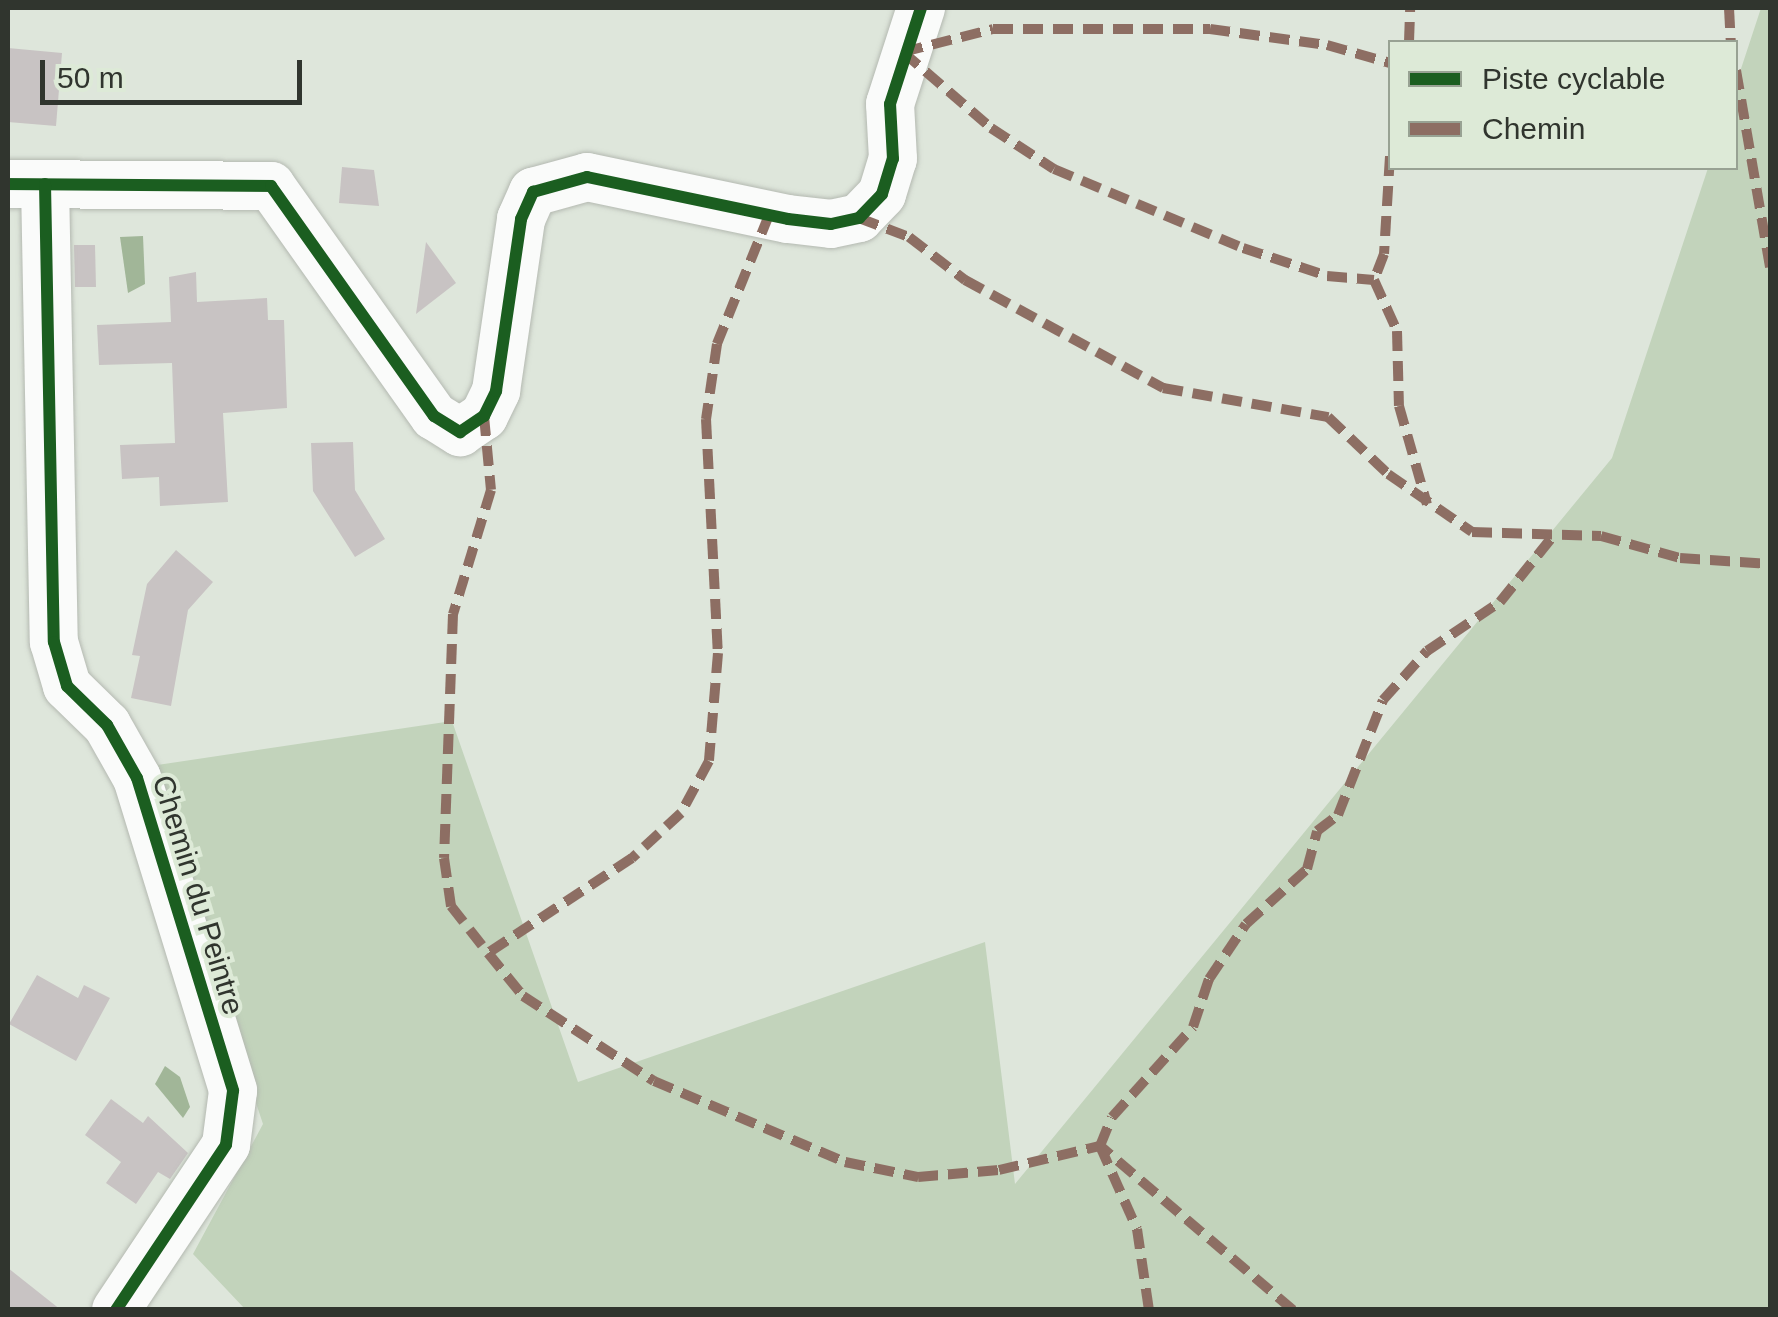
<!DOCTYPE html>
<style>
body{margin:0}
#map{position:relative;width:1778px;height:1317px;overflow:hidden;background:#dee6db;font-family:Helvetica,sans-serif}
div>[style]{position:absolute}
.green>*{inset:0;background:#c2d3bb}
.water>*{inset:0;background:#a1b698}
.building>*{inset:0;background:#c8c3c3}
.roads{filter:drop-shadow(0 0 2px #b4b9b1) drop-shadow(0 0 2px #b4b9b1)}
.minor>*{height:48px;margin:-24px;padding:0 24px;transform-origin:24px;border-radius:24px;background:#fafbfa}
.quiet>*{height:10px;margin-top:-5px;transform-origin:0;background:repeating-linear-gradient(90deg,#8d6e63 0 20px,transparent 0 30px)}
.cycleway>*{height:12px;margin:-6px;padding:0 6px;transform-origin:6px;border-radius:6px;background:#1b5e20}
span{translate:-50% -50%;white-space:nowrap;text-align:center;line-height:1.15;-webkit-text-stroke:8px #ddead7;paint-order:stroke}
.street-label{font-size:30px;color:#30352e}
.frame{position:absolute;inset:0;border:10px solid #30352e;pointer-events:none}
.legend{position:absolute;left:1388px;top:40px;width:350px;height:130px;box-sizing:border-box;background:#ddead7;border:2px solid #98a293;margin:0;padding:12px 18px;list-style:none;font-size:30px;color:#30352e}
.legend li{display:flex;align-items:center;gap:20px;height:50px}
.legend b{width:50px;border:2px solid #98a293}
.scale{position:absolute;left:40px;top:60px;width:262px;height:45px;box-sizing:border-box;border:5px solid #30352e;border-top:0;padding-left:12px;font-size:30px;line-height:35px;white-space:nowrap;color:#30352e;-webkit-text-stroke:8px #ddead7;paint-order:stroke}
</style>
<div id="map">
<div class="green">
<div style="clip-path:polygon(1761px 8px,1770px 8px,1770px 1309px,245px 1309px,193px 1254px,263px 1124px,144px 767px,452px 721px,578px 1082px,985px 942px,1015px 1184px,1612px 458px,1708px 168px,1736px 168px,1736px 84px)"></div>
</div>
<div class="water">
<div style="clip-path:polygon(143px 236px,145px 284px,128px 293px,120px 237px)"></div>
<div style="clip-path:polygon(165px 1066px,180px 1077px,190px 1107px,183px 1118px,155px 1084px)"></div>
</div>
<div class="building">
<div style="clip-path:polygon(8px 48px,62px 53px,56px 126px,8px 122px)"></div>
<div style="clip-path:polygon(342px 167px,374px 170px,379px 206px,339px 203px)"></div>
<div style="clip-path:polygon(426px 242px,456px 283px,416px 314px)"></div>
<div style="clip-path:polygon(74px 245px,95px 245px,96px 287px,75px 287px)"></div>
<div style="clip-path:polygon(196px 272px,197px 302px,267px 298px,268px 320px,284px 320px,287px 408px,223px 413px,228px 502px,160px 506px,159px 477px,122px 479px,120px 445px,175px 443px,172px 363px,99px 365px,97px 325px,171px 322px,169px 277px)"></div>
<div style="clip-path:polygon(353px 442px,355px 490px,385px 539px,355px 557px,313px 491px,311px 443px)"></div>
<div style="clip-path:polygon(176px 550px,213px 582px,188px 610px,171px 706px,131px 698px,140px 656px,132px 655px,147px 584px)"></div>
<div style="clip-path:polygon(37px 975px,78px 998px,84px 985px,110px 998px,76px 1061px,9px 1024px)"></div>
<div style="clip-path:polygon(111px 1099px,143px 1123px,148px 1116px,188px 1153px,170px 1179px,158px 1172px,136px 1204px,106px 1183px,121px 1162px,85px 1135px)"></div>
<div style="clip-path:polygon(8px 1268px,61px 1310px,8px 1310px)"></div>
</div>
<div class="roads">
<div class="minor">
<div style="left:8px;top:184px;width:263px;rotate:0.4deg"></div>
<div style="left:271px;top:186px;width:282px;rotate:54.7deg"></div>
<div style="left:434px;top:416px;width:31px;rotate:32deg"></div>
<div style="left:460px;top:432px;width:29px;rotate:-34deg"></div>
<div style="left:484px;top:416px;width:28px;rotate:-64deg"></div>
<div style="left:496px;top:391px;width:174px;rotate:-81.7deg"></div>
<div style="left:521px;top:219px;width:30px;rotate:-66deg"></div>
<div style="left:533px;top:192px;width:56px;rotate:-15.5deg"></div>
<div style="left:587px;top:177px;width:205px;rotate:11.8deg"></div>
<div style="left:788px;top:219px;width:43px;rotate:6.6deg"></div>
<div style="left:831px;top:224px;width:29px;rotate:-12deg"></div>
<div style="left:859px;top:218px;width:33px;rotate:-46deg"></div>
<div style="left:882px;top:194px;width:37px;rotate:-73deg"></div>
<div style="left:893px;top:159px;width:55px;rotate:-93.1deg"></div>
<div style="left:890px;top:104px;width:101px;rotate:-72.1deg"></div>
<div style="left:45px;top:184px;width:458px;rotate:88.9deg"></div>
<div style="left:54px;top:642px;width:46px;rotate:73.5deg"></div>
<div style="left:67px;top:686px;width:56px;rotate:44.3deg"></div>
<div style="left:107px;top:725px;width:61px;rotate:60.5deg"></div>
<div style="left:137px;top:778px;width:327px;rotate:72.9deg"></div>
<div style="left:233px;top:1091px;width:54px;rotate:97.4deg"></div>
<div style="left:226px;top:1145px;width:198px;rotate:123.7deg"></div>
</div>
</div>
<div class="quiet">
<div style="left:1729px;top:8px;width:34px;rotate:87deg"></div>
<div style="left:1409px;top:42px;width:34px;rotate:-88deg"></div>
<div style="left:903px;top:52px;width:116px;rotate:40.8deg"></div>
<div style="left:991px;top:128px;width:75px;rotate:33.1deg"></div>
<div style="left:1054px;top:169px;width:205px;rotate:22.7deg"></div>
<div style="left:1243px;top:248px;width:89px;rotate:18.4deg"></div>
<div style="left:1327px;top:276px;width:47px;rotate:4.9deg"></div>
<div style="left:903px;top:52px;width:93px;rotate:-14.3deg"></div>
<div style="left:993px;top:29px;width:217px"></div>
<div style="left:1210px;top:29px;width:118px;rotate:7.8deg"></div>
<div style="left:1327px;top:45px;width:66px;rotate:15.9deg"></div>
<div style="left:1736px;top:70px;width:200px;rotate:80.2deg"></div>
<div style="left:1390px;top:156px;width:98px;rotate:93.5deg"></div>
<div style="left:1384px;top:254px;width:28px;rotate:111deg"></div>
<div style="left:1374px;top:280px;width:56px;rotate:65.7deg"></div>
<div style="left:1397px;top:331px;width:75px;rotate:88.5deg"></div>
<div style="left:1399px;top:406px;width:102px;rotate:74.1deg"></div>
<div style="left:769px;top:215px;width:139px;rotate:112deg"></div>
<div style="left:717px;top:344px;width:76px;rotate:98.3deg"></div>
<div style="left:706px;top:419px;width:234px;rotate:87.1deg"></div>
<div style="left:718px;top:653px;width:108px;rotate:94.8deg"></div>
<div style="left:709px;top:761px;width:59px;rotate:118.3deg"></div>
<div style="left:681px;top:813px;width:67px;rotate:137.4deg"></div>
<div style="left:632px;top:858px;width:173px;rotate:146.6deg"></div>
<div style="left:488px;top:953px;width:55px;rotate:50.9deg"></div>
<div style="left:523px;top:996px;width:156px;rotate:33deg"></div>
<div style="left:654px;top:1081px;width:207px;rotate:23deg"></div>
<div style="left:845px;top:1162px;width:75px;rotate:11.6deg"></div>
<div style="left:918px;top:1177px;width:81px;rotate:-4.9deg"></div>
<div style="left:999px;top:1170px;width:104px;rotate:-13.4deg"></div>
<div style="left:1100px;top:1146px;width:91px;rotate:66deg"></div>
<div style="left:1137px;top:1229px;width:82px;rotate:81.6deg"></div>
<div style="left:859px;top:218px;width:53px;rotate:20.8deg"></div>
<div style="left:909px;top:237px;width:71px;rotate:37.5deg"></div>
<div style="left:965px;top:280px;width:226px;rotate:28.6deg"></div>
<div style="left:1163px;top:388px;width:168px;rotate:10deg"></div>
<div style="left:1328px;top:417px;width:83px;rotate:43.5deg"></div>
<div style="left:1388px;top:474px;width:102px;rotate:34.6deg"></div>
<div style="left:1472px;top:532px;width:129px;rotate:1.8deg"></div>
<div style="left:1601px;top:536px;width:82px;rotate:15.6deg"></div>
<div style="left:1680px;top:558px;width:90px;rotate:3.8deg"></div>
<div style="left:484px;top:416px;width:74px;rotate:84.6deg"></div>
<div style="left:491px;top:490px;width:130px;rotate:107deg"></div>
<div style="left:453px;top:614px;width:244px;rotate:92.1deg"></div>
<div style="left:444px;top:858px;width:49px;rotate:81.7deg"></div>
<div style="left:451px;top:906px;width:60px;rotate:51.8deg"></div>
<div style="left:1293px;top:1310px;width:253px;rotate:-139.6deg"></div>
<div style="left:1100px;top:1146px;width:31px;rotate:-68deg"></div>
<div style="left:1112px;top:1117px;width:121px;rotate:-48deg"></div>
<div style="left:1193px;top:1027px;width:51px;rotate:-71.6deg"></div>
<div style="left:1209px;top:979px;width:66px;rotate:-56.1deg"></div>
<div style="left:1246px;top:924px;width:82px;rotate:-42deg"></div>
<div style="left:1307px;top:869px;width:39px;rotate:-75deg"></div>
<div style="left:1317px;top:831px;width:26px;rotate:-37deg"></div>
<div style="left:1338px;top:815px;width:123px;rotate:-68.6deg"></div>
<div style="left:1383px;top:700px;width:66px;rotate:-48.1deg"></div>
<div style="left:1427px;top:651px;width:88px;rotate:-33.9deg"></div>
<div style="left:1500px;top:602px;width:85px;rotate:-51.2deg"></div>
</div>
<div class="cycleway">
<div style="left:8px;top:184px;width:263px;rotate:0.4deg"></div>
<div style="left:271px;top:186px;width:282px;rotate:54.7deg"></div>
<div style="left:434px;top:416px;width:31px;rotate:32deg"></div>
<div style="left:460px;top:432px;width:29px;rotate:-34deg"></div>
<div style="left:484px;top:416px;width:28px;rotate:-64deg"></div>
<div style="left:496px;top:391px;width:174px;rotate:-81.7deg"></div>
<div style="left:521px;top:219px;width:30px;rotate:-66deg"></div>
<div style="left:533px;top:192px;width:56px;rotate:-15.5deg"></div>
<div style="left:587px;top:177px;width:205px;rotate:11.8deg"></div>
<div style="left:788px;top:219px;width:43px;rotate:6.6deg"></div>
<div style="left:831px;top:224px;width:29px;rotate:-12deg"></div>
<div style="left:859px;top:218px;width:33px;rotate:-46deg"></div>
<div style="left:882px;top:194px;width:37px;rotate:-73deg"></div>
<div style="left:893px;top:159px;width:55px;rotate:-93.1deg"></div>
<div style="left:890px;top:104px;width:101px;rotate:-72.1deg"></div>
<div style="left:45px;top:184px;width:458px;rotate:88.9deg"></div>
<div style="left:54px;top:642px;width:46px;rotate:73.5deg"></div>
<div style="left:67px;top:686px;width:56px;rotate:44.3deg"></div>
<div style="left:107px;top:725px;width:61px;rotate:60.5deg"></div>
<div style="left:137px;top:778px;width:327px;rotate:72.9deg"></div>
<div style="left:233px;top:1091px;width:54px;rotate:97.4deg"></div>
<div style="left:226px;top:1145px;width:198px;rotate:123.7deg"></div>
</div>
<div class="street-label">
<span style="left:198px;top:895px;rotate:73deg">Chemin du Peintre</span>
</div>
<div class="frame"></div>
<ul class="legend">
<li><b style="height:12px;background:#1b5e20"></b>Piste cyclable</li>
<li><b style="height:12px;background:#8d6e63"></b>Chemin</li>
</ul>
<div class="scale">50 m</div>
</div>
